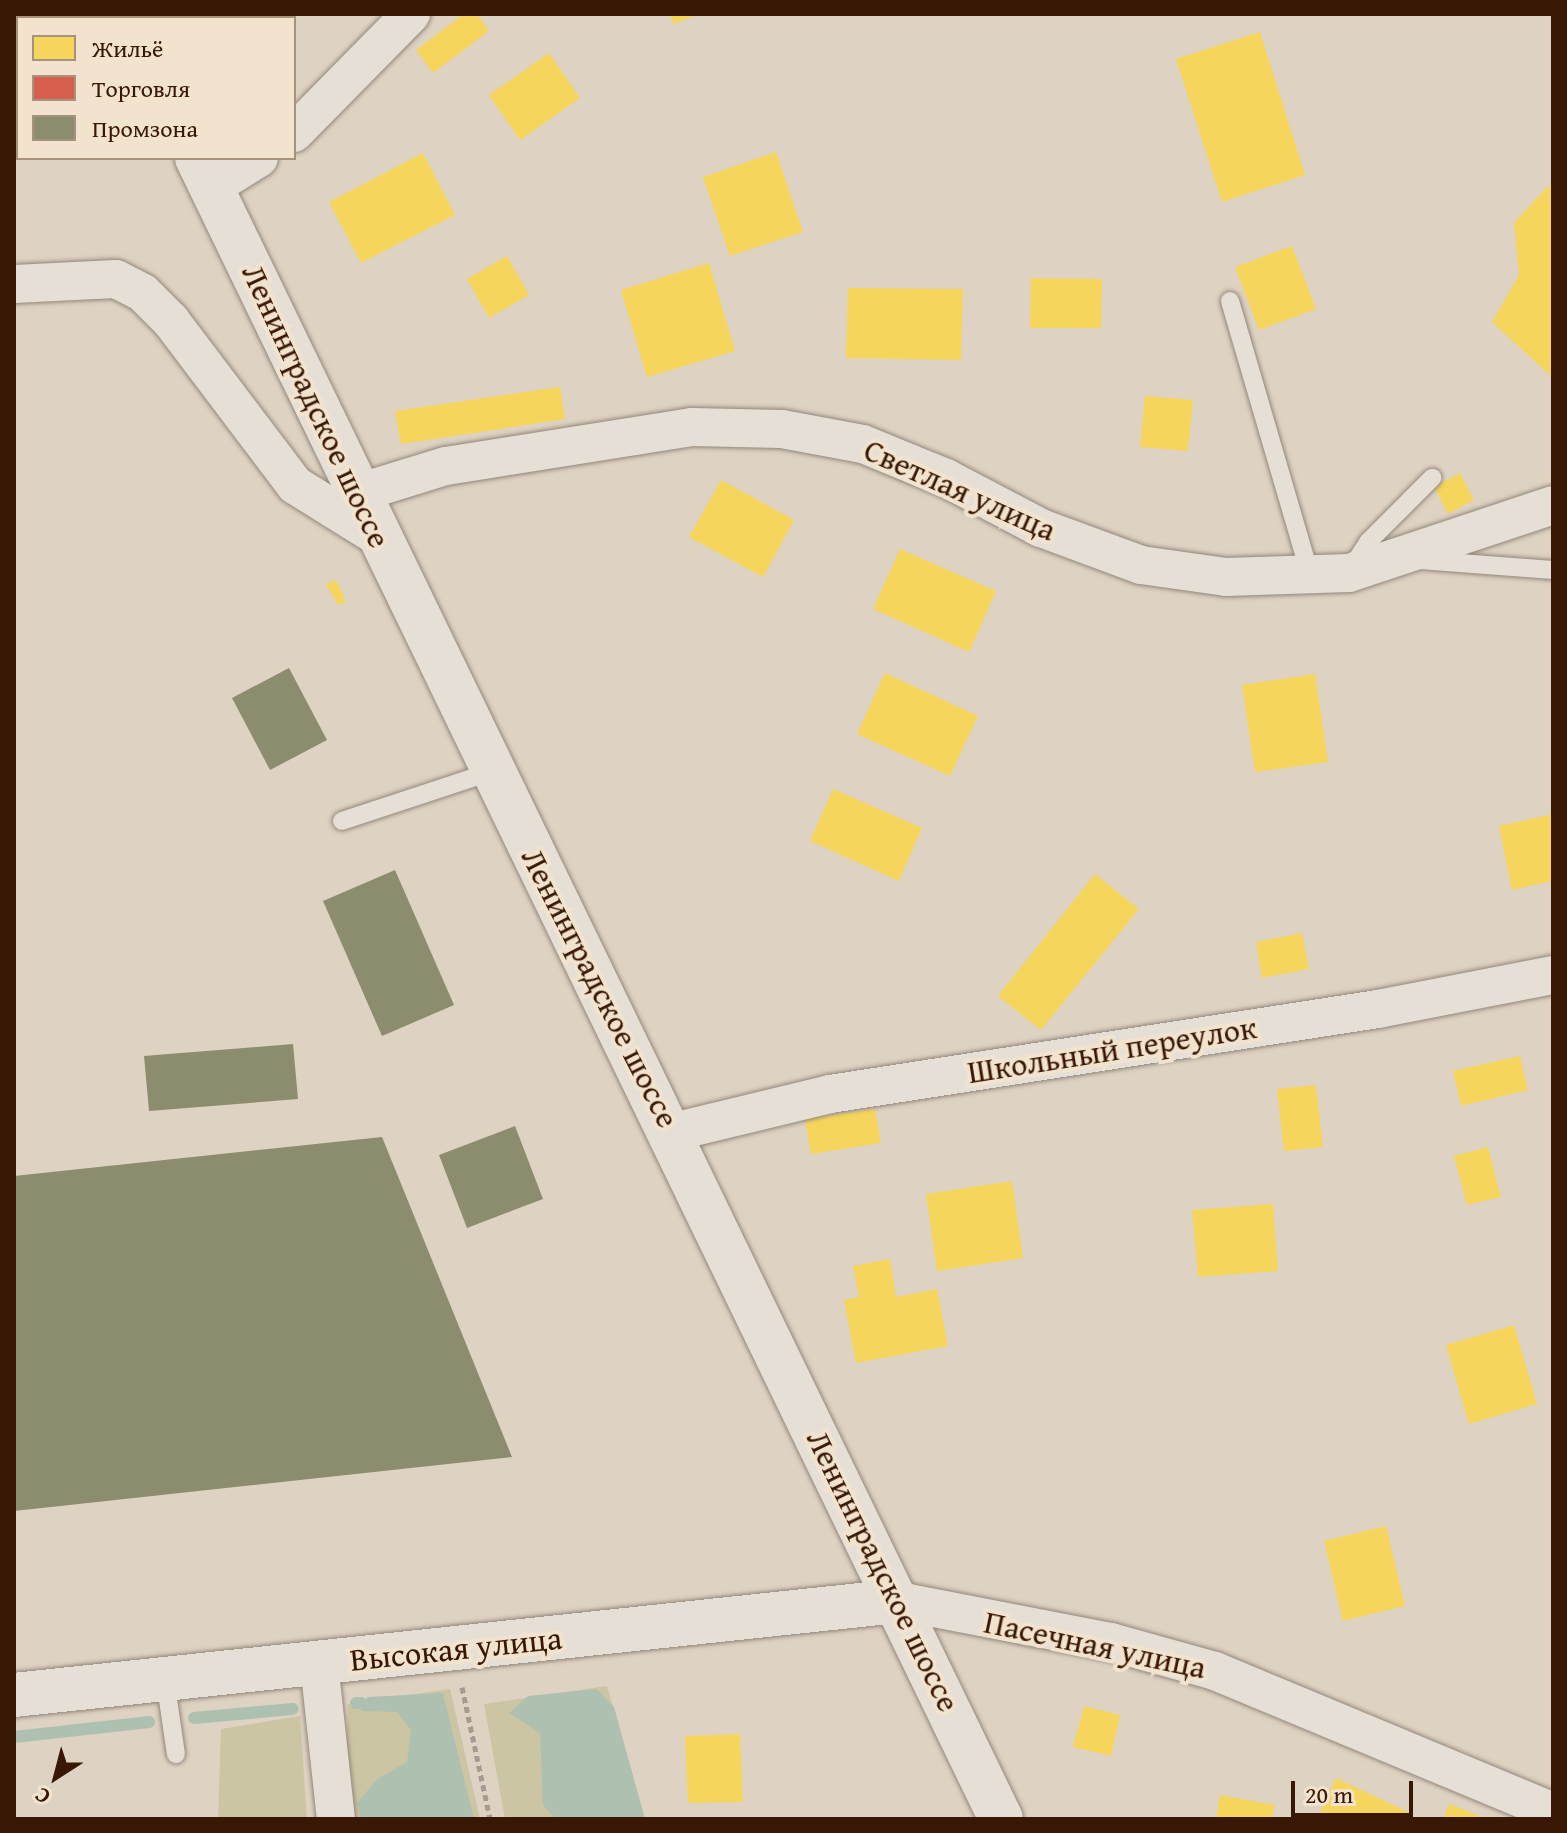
<!DOCTYPE html>
<meta charset="utf-8">
<style>
body{margin:0}
#map{position:relative;width:1567px;height:1833px;overflow:hidden;background:#ded2c2;font-family:"Gentium Book Plus",serif}
div>[style]{position:absolute}
.green>*{inset:0;background:#ccc5a3}
.water>*{inset:0;background:#aec0b0}
.homes>*{inset:0;background:#f6d55c}
.shops>*{inset:0;background:#d6604d}
.industry>*{inset:0;background:#8c8c6e}
.stream>*{height:12px;margin:-6px;padding:0 6px;transform-origin:6px;border-radius:6px;background:#aec0b0}
.path>*{height:5px;margin-top:-2.5px;transform-origin:0;background:repeating-linear-gradient(90deg,#a49c94 0 6px,transparent 0 10px)}
.roads{filter:drop-shadow(0 0 2px #92877b) drop-shadow(0 0 2px #92877b)}
.lane>*{height:18px;margin:-9px;padding:0 9px;transform-origin:9px;border-radius:9px;background:#e6dfd6}
.street>*{height:38px;margin:-19px;padding:0 19px;transform-origin:19px;border-radius:19px;background:#e6dfd6}
.secondary>*{height:44px;margin:-22px;padding:0 22px;transform-origin:22px;border-radius:22px;background:#e6dfd6}
span{translate:-50% -50%;white-space:nowrap;text-align:center;line-height:1.15;-webkit-text-stroke:8px #f2e3cf;paint-order:stroke}
.street-label{font-size:32px;color:#381804}
.frame{position:absolute;inset:0;border:16px solid #381804;pointer-events:none}
.legend{position:absolute;left:16px;top:16px;width:280px;height:144px;box-sizing:border-box;background:#f2e3cf;border:2px solid #a8927e;margin:0;padding:10px 14px;list-style:none;font-size:24px;color:#381804}
.legend li{display:flex;align-items:center;gap:16px;height:40px}
.legend b{width:40px;border:2px solid #a8927e}
.north{position:absolute;left:16px;top:1737px;width:80px;height:80px;-webkit-text-stroke:6px #f2e3cf;paint-order:stroke;rotate:216deg;font-size:22px;font-weight:700;line-height:32px;text-align:center;color:#381804}
.north::after{content:'';display:block;margin:auto;width:28px;height:36px;background:#381804;clip-path:polygon(50% 0,100% 100%,50% 72%,0 100%)}
.scale{position:absolute;left:1291px;top:1781px;width:122px;height:36px;box-sizing:border-box;border:4px solid #381804;border-top:0;padding-left:10px;font-size:24px;line-height:28px;white-space:nowrap;color:#381804;-webkit-text-stroke:6px #f2e3cf;paint-order:stroke}
</style>
<div id="map">
<div class="green">
<div style="clip-path:polygon(607px 1686px,645px 1819px,505px 1819px,484px 1704px)"></div>
<div style="clip-path:polygon(450px 1689px,480px 1819px,345px 1819px,348px 1704px)"></div>
<div style="clip-path:polygon(300px 1716px,307px 1819px,218px 1819px,221px 1729px)"></div>
</div>
<div class="water">
<div style="clip-path:polygon(597px 1689px,614px 1707px,645px 1819px,556px 1819px,543px 1805px,540px 1733px,509px 1713px,528px 1696px)"></div>
<div style="clip-path:polygon(443px 1693px,474px 1819px,361px 1819px,357px 1803px,377px 1779px,407px 1762px,411px 1731px,397px 1712px,361px 1711px,361px 1703px,368px 1697px)"></div>
</div>
<div class="homes">
<div style="clip-path:polygon(464px 14px,477px 14px,489px 31px,433px 73px,416px 50px)"></div>
<div style="clip-path:polygon(670px 14px,700px 14px,673px 24px)"></div>
<div style="clip-path:polygon(1260px 32px,1305px 175px,1222px 202px,1176px 59px)"></div>
<div style="clip-path:polygon(549px 53px,580px 98px,520px 140px,489px 95px)"></div>
<div style="clip-path:polygon(776px 152px,803px 232px,730px 256px,703px 177px)"></div>
<div style="clip-path:polygon(423px 153px,455px 215px,361px 263px,329px 202px)"></div>
<div style="clip-path:polygon(1548px 186px,1553px 187px,1553px 378px,1492px 322px,1519px 275px,1514px 223px)"></div>
<div style="clip-path:polygon(1292px 246px,1316px 309px,1259px 330px,1235px 267px)"></div>
<div style="clip-path:polygon(507px 256px,529px 295px,489px 318px,467px 279px)"></div>
<div style="clip-path:polygon(709px 263px,735px 351px,647px 377px,621px 290px)"></div>
<div style="clip-path:polygon(1031px 278px,1102px 279px,1101px 328px,1030px 328px)"></div>
<div style="clip-path:polygon(848px 288px,963px 289px,961px 360px,846px 358px)"></div>
<div style="clip-path:polygon(560px 387px,565px 419px,401px 444px,395px 411px)"></div>
<div style="clip-path:polygon(1145px 396px,1193px 400px,1188px 451px,1140px 447px)"></div>
<div style="clip-path:polygon(1460px 473px,1474px 500px,1448px 514px,1434px 487px)"></div>
<div style="clip-path:polygon(721px 480px,794px 520px,763px 577px,689px 537px)"></div>
<div style="clip-path:polygon(900px 549px,996px 591px,969px 652px,873px 609px)"></div>
<div style="clip-path:polygon(336px 580px,346px 602px,338px 605px,326px 584px)"></div>
<div style="clip-path:polygon(885px 673px,978px 716px,950px 776px,857px 734px)"></div>
<div style="clip-path:polygon(1315px 674px,1328px 762px,1255px 772px,1242px 685px)"></div>
<div style="clip-path:polygon(833px 789px,922px 828px,899px 881px,810px 841px)"></div>
<div style="clip-path:polygon(1553px 814px,1553px 881px,1512px 890px,1499px 826px)"></div>
<div style="clip-path:polygon(1095px 874px,1139px 909px,1041px 1030px,998px 996px)"></div>
<div style="clip-path:polygon(1302px 933px,1309px 969px,1262px 978px,1256px 942px)"></div>
<div style="clip-path:polygon(1520px 1056px,1528px 1090px,1461px 1106px,1453px 1071px)"></div>
<div style="clip-path:polygon(1316px 1085px,1323px 1147px,1284px 1151px,1277px 1089px)"></div>
<div style="clip-path:polygon(875px 1109px,881px 1143px,811px 1154px,805px 1119px)"></div>
<div style="clip-path:polygon(1488px 1147px,1501px 1197px,1467px 1205px,1454px 1156px)"></div>
<div style="clip-path:polygon(1012px 1181px,1023px 1258px,937px 1271px,926px 1194px)"></div>
<div style="clip-path:polygon(1273px 1204px,1278px 1271px,1198px 1277px,1192px 1210px)"></div>
<div style="clip-path:polygon(890px 1259px,896px 1297px,937px 1289px,948px 1346px,856px 1363px,844px 1300px,859px 1297px,853px 1266px)"></div>
<div style="clip-path:polygon(1514px 1325px,1537px 1404px,1469px 1424px,1446px 1345px)"></div>
<div style="clip-path:polygon(1386px 1526px,1405px 1606px,1343px 1621px,1324px 1541px)"></div>
<div style="clip-path:polygon(1084px 1706px,1120px 1715px,1111px 1756px,1073px 1747px)"></div>
<div style="clip-path:polygon(740px 1734px,743px 1802px,688px 1803px,685px 1736px)"></div>
<div style="clip-path:polygon(1336px 1778px,1410px 1813px,1407px 1819px,1317px 1819px)"></div>
<div style="clip-path:polygon(1220px 1795px,1275px 1805px,1272px 1819px,1216px 1819px)"></div>
<div style="clip-path:polygon(1449px 1804px,1487px 1819px,1443px 1819px)"></div>
</div>
<div class="shops">
<div style="clip-path:polygon(226px 14px,294px 14px,295px 18px,228px 18px)"></div>
</div>
<div class="industry">
<div style="clip-path:polygon(289px 668px,327px 740px,270px 770px,232px 698px)"></div>
<div style="clip-path:polygon(395px 870px,454px 1005px,382px 1036px,323px 901px)"></div>
<div style="clip-path:polygon(293px 1044px,298px 1099px,149px 1111px,144px 1056px)"></div>
<div style="clip-path:polygon(515px 1126px,543px 1199px,467px 1228px,439px 1155px)"></div>
<div style="clip-path:polygon(382px 1137px,512px 1457px,14px 1511px,14px 1176px)"></div>
</div>
<div class="stream">
<div style="left:356px;top:1703px;width:5px"></div>
<div style="left:194px;top:1718px;width:99px;rotate:-5.2deg"></div>
<div style="left:14px;top:1737px;width:136px;rotate:-6.3deg"></div>
</div>
<div class="path">
<div style="left:462px;top:1687px;width:135px;rotate:78deg"></div>
</div>
<div class="roads">
<div class="lane">
<div style="left:1230px;top:301px;width:289px;rotate:73.7deg"></div>
<div style="left:1420px;top:560px;width:133px;rotate:4.3deg"></div>
<div style="left:1352px;top:567px;width:30px;rotate:-57deg"></div>
<div style="left:1368px;top:542px;width:91px;rotate:-45deg"></div>
<div style="left:342px;top:821px;width:156px;rotate:-18.3deg"></div>
<div style="left:165px;top:1679px;width:76px;rotate:81.7deg"></div>
</div>
<div class="street">
<div style="left:294px;top:133px;width:167px;rotate:-45.5deg"></div>
<div style="left:212px;top:187px;width:55px;rotate:-31.7deg"></div>
<div style="left:14px;top:284px;width:102px;rotate:-2.8deg"></div>
<div style="left:116px;top:279px;width:30px;rotate:27deg"></div>
<div style="left:143px;top:293px;width:40px;rotate:45deg"></div>
<div style="left:171px;top:321px;width:206px;rotate:52.9deg"></div>
<div style="left:295px;top:485px;width:97px;rotate:31.9deg"></div>
<div style="left:358px;top:493px;width:92px;rotate:-17.1deg"></div>
<div style="left:446px;top:466px;width:249px;rotate:-9deg"></div>
<div style="left:692px;top:427px;width:90px;rotate:1.3deg"></div>
<div style="left:782px;top:429px;width:82px;rotate:10.5deg"></div>
<div style="left:863px;top:444px;width:90px;rotate:22.3deg"></div>
<div style="left:946px;top:478px;width:107px;rotate:27.8deg"></div>
<div style="left:1041px;top:528px;width:107px;rotate:20.3deg"></div>
<div style="left:1141px;top:565px;width:86px;rotate:8deg"></div>
<div style="left:1226px;top:577px;width:123px;rotate:-1.9deg"></div>
<div style="left:1349px;top:573px;width:215px;rotate:-18.4deg"></div>
<div style="left:673px;top:1132px;width:162px;rotate:-13.6deg"></div>
<div style="left:830px;top:1094px;width:555px;rotate:-8.82deg"></div>
<div style="left:1378px;top:1009px;width:178px;rotate:-11deg"></div>
<div style="left:898px;top:1601px;width:217px;rotate:10.9deg"></div>
<div style="left:1111px;top:1642px;width:108px;rotate:15.6deg"></div>
<div style="left:1215px;top:1671px;width:366px;rotate:22.6deg"></div>
<div style="left:319px;top:1663px;width:157px;rotate:83.8deg"></div>
</div>
<div class="secondary">
<div style="left:125px;top:14px;width:4px;rotate:63deg"></div>
<div style="left:197px;top:158px;width:1845px;rotate:64.17deg"></div>
<div style="left:14px;top:1695px;width:889px;rotate:-6.07deg"></div>
</div>
</div>
<div class="street-label">
<span style="left:316px;top:406px;rotate:65deg">Ленинградское шоссе</span>
<span style="left:960px;top:490px;rotate:24deg">Светлая улица</span>
<span style="left:600px;top:988px;rotate:63deg">Ленинградское шоссе</span>
<span style="left:1112px;top:1050px;rotate:-9deg">Школьный переулок</span>
<span style="left:883px;top:1571px;rotate:64deg">Ленинградское шоссе</span>
<span style="left:1095px;top:1645px;rotate:12deg">Пасечная улица</span>
<span style="left:456px;top:1649px;rotate:-6deg">Высокая улица</span>
</div>
<div class="frame"></div>
<ul class="legend">
<li><b style="height:22px;background:#f6d55c"></b>Жильё</li>
<li><b style="height:22px;background:#d6604d"></b>Торговля</li>
<li><b style="height:22px;background:#8c8c6e"></b>Промзона</li>
</ul>
<div class="north">С</div>
<div class="scale">20 m</div>
</div>
